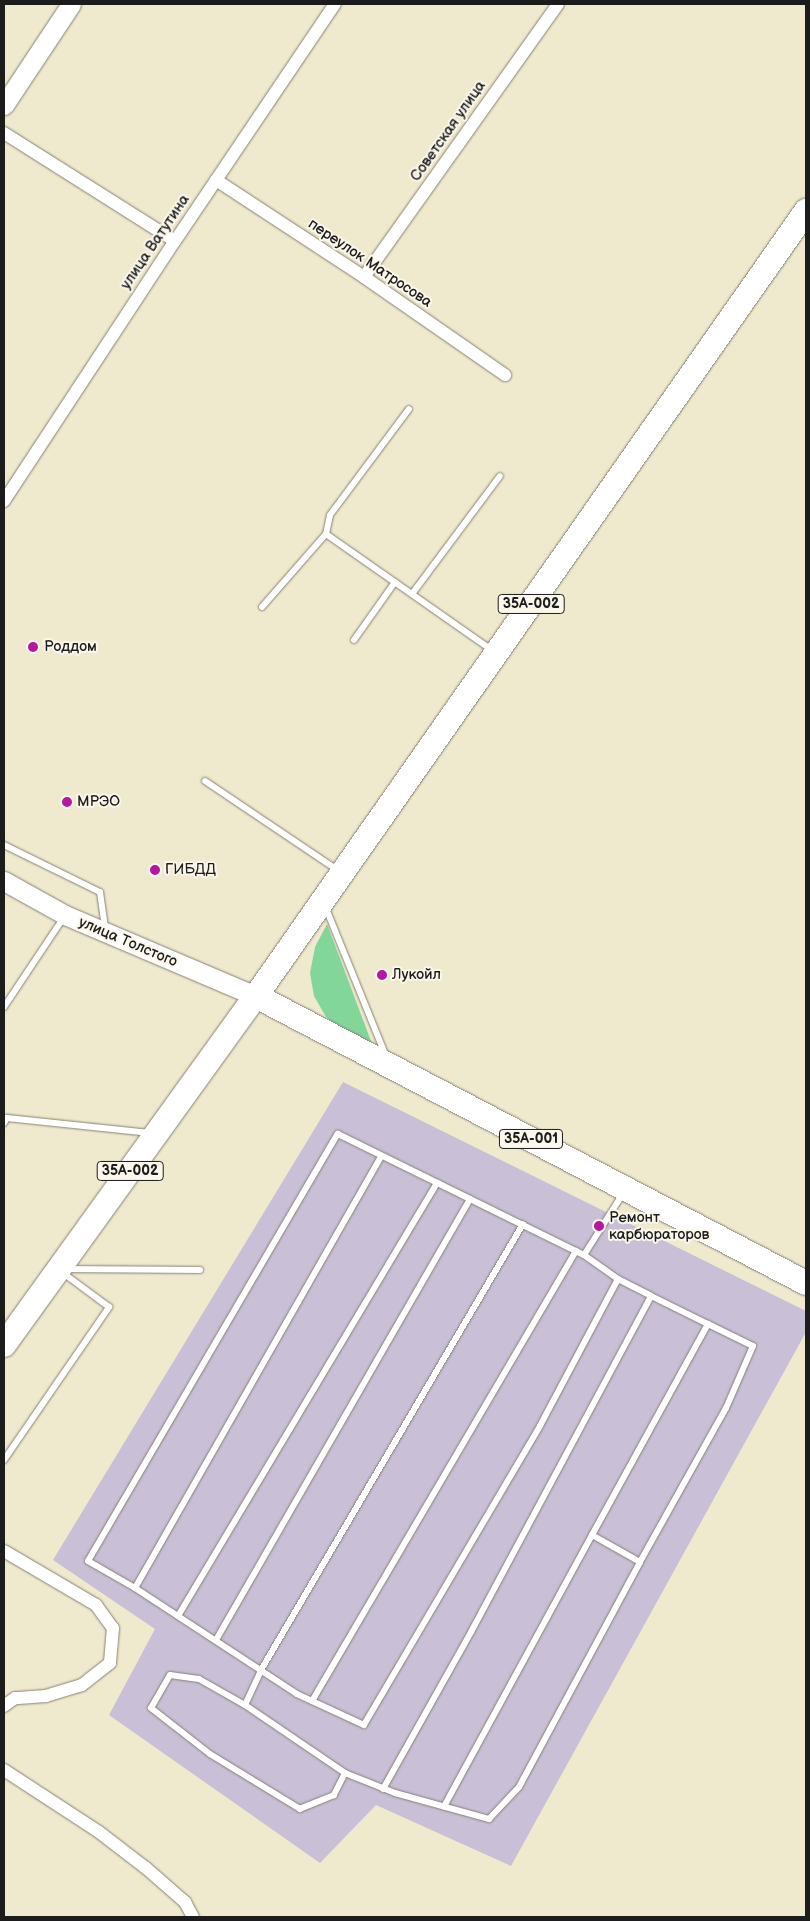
<!DOCTYPE html>
<meta charset="utf-8">
<style>
body{margin:0}
#map{position:relative;width:810px;height:1921px;overflow:hidden;background:#efe9ce;font-family:"Balsamiq Sans",sans-serif}
div>[style]{position:absolute}
.industrial>*{inset:0;background:#c9bfd7}
.green>*{inset:0;background:#83d699}
.roads{filter:drop-shadow(0 0 1px #868275) drop-shadow(0 0 1px #868275)}
.lane>*{height:6px;margin:-3px;padding:0 3px;transform-origin:3px;border-radius:3px;background:#fff}
.street>*{height:12px;margin:-6px;padding:0 6px;transform-origin:6px;border-radius:6px;background:#fff}
.secondary>*{height:19px;margin:-9.5px;padding:0 9.5px;transform-origin:9.5px;border-radius:9.5px;background:#fff}
.highway>*{height:24px;margin:-12px;padding:0 12px;transform-origin:12px;border-radius:12px;background:#fff}
.dots>*{width:14px;height:14px;translate:-50% -50%;box-sizing:border-box;border:2px solid #fbf7ec;border-radius:50%}
span{translate:-50% -50%;white-space:nowrap;text-align:center;line-height:1.15;-webkit-text-stroke:4px #fbf7ec;paint-order:stroke}
.shield-label span{padding:1px 4px;background:#fbf7ec;border:1px solid;border-radius:4px;-webkit-text-stroke-width:0}
.shield-label{font-size:14px;color:#1c1c1c;font-weight:700}
.street-label{font-size:15px;color:#1c1c1c}
.poi-label{font-size:15px;color:#1c1c1c}
.left{translate:0 -50%;text-align:left}
.frame{position:absolute;inset:0;border:5px solid #1c1c1c;pointer-events:none}
</style>
<div id="map">
<div class="industrial">
<div style="clip-path:polygon(343px 1082px,806px 1311px,806px 1332px,511px 1866px,376px 1805px,320px 1863px,109px 1715px,155px 1629px,53px 1560px)"></div>
</div>
<div class="green">
<div style="clip-path:polygon(327px 924px,374px 1049px,345px 1034px,326px 1017px,314px 996px,310px 973px,315px 947px)"></div>
</div>
<div class="roads">
<div class="lane">
<div style="left:326px;top:534px;width:19px;rotate:-78deg"></div>
<div style="left:330px;top:515px;width:132px;rotate:-53.3deg"></div>
<div style="left:412px;top:594px;width:147px;rotate:-53.3deg"></div>
<div style="left:262px;top:607px;width:97px;rotate:-48.8deg"></div>
<div style="left:326px;top:534px;width:204px;rotate:35deg"></div>
<div style="left:354px;top:640px;width:71px;rotate:-54.7deg"></div>
<div style="left:205px;top:781px;width:161px;rotate:33.9deg"></div>
<div style="left:4px;top:845px;width:107px;rotate:26.1deg"></div>
<div style="left:100px;top:892px;width:37px;rotate:82deg"></div>
<div style="left:325px;top:906px;width:160px;rotate:67.9deg"></div>
<div style="left:4px;top:1007px;width:108px;rotate:-56.3deg"></div>
<div style="left:4px;top:1123px;width:6px;rotate:-59deg"></div>
<div style="left:7px;top:1118px;width:144px;rotate:6deg"></div>
<div style="left:584px;top:1255px;width:42px;rotate:35.2deg"></div>
<div style="left:618px;top:1279px;width:166px;rotate:118deg"></div>
<div style="left:540px;top:1426px;width:347px;rotate:120.5deg"></div>
<div style="left:364px;top:1725px;width:74px;rotate:-155.2deg"></div>
<div style="left:297px;top:1694px;width:194px;rotate:-146.8deg"></div>
<div style="left:135px;top:1588px;width:54px;rotate:-150.1deg"></div>
<div style="left:88px;top:1561px;width:495px;rotate:-59.7deg"></div>
<div style="left:338px;top:1134px;width:274px;rotate:26.2deg"></div>
<div style="left:584px;top:1255px;width:75px;rotate:-57.6deg"></div>
<div style="left:65px;top:1269px;width:135px;rotate:0.4deg"></div>
<div style="left:618px;top:1279px;width:37px;rotate:27deg"></div>
<div style="left:4px;top:1460px;width:186px;rotate:-55.5deg"></div>
<div style="left:109px;top:1307px;width:57px;rotate:-143.5deg"></div>
<div style="left:592px;top:1535px;width:241px;rotate:-61.2deg"></div>
<div style="left:708px;top:1324px;width:50px;rotate:26.1deg"></div>
<div style="left:753px;top:1346px;width:68px;rotate:113.5deg"></div>
<div style="left:726px;top:1408px;width:176px;rotate:119.2deg"></div>
<div style="left:135px;top:1588px;width:497px;rotate:-60.3deg"></div>
<div style="left:178px;top:1616px;width:505px;rotate:-59.11deg"></div>
<div style="left:216px;top:1640px;width:509px;rotate:-60.06deg"></div>
<div style="left:312px;top:1701px;width:522px;rotate:-59.6deg"></div>
<div style="left:245px;top:1705px;width:121px;rotate:34.2deg"></div>
<div style="left:345px;top:1773px;width:25px;rotate:117deg"></div>
<div style="left:334px;top:1795px;width:37px;rotate:158deg"></div>
<div style="left:300px;top:1809px;width:105px;rotate:-148.6deg"></div>
<div style="left:210px;top:1754px;width:75px;rotate:-142.1deg"></div>
<div style="left:151px;top:1708px;width:38px;rotate:-60deg"></div>
<div style="left:170px;top:1675px;width:29px;rotate:8deg"></div>
<div style="left:199px;top:1679px;width:53px;rotate:29.5deg"></div>
<div style="left:245px;top:1705px;width:38px;rotate:-65deg"></div>
<div style="left:261px;top:1670px;width:517px;rotate:-59.57deg"></div>
<div style="left:345px;top:1773px;width:54px;rotate:21.8deg"></div>
<div style="left:395px;top:1793px;width:98px;rotate:15.5deg"></div>
<div style="left:489px;top:1819px;width:44px;rotate:-46.8deg"></div>
<div style="left:519px;top:1787px;width:255px;rotate:-61.7deg"></div>
<div style="left:640px;top:1562px;width:55px;rotate:-150.6deg"></div>
<div style="left:592px;top:1535px;width:309px;rotate:118.6deg"></div>
<div style="left:383px;top:1789px;width:180px;rotate:-60.7deg"></div>
<div style="left:471px;top:1632px;width:381px;rotate:-61.8deg"></div>
<div style="left:651px;top:1296px;width:64px;rotate:26.2deg"></div>
</div>
<div class="street">
<div style="left:4px;top:133px;width:202px;rotate:32.3deg"></div>
<div style="left:216px;top:180px;width:177px;rotate:33.2deg"></div>
<div style="left:364px;top:277px;width:172px;rotate:34.8deg"></div>
<div style="left:364px;top:277px;width:335px;rotate:-54.6deg"></div>
<div style="left:4px;top:501px;width:311px;rotate:-56.7deg"></div>
<div style="left:175px;top:241px;width:286px;rotate:-56deg"></div>
<div style="left:4px;top:1551px;width:107px;rotate:30.4deg"></div>
<div style="left:96px;top:1605px;width:29px;rotate:54deg"></div>
<div style="left:113px;top:1628px;width:35px;rotate:95deg"></div>
<div style="left:110px;top:1663px;width:36px;rotate:142deg"></div>
<div style="left:82px;top:1685px;width:38px;rotate:163deg"></div>
<div style="left:46px;top:1696px;width:31px;rotate:176deg"></div>
<div style="left:15px;top:1698px;width:14px;rotate:144deg"></div>
<div style="left:4px;top:1770px;width:113px;rotate:33.1deg"></div>
<div style="left:99px;top:1832px;width:59px;rotate:37.5deg"></div>
<div style="left:146px;top:1868px;width:52px;rotate:41.1deg"></div>
<div style="left:185px;top:1902px;width:17px;rotate:62deg"></div>
</div>
<div class="secondary">
<div style="left:4px;top:105px;width:121px;rotate:-56.4deg"></div>
<div style="left:4px;top:881px;width:70px;rotate:29.1deg"></div>
<div style="left:65px;top:915px;width:207px;rotate:23deg"></div>
</div>
<div class="highway">
<div style="left:256px;top:996px;width:620px;rotate:27.56deg"></div>
<div style="left:4px;top:1345px;width:430px;rotate:-54.2deg"></div>
<div style="left:256px;top:996px;width:959px;rotate:-54.98deg"></div>
</div>
</div>
<div class="dots">
<div style="left:33px;top:647px;background:#b5179e"></div>
<div style="left:67px;top:802px;background:#b5179e"></div>
<div style="left:155px;top:870px;background:#b5179e"></div>
<div style="left:382px;top:975px;background:#b5179e"></div>
<div style="left:599px;top:1226px;background:#b5179e"></div>
</div>
<div class="shield-label">
<span style="left:531px;top:604px">35А-002</span>
<span style="left:531px;top:1139px">35А-001</span>
<span style="left:130px;top:1171px">35А-002</span>
</div>
<div class="street-label">
<span style="left:448px;top:131px;rotate:-55deg">Советская улица</span>
<span style="left:155px;top:242px;rotate:-56deg">улица Ватутина</span>
<span style="left:370px;top:263px;rotate:34deg">переулок Матросова</span>
<span style="left:128px;top:942px;rotate:23deg">улица Толстого</span>
</div>
<div class="poi-label">
<span class="left" style="left:44px;top:647px">Роддом</span>
<span class="left" style="left:77px;top:802px">МРЭО</span>
<span class="left" style="left:165px;top:870px">ГИБДД</span>
<span class="left" style="left:392px;top:975px">Лукойл</span>
<span class="left" style="left:609px;top:1226px">Ремонт<br>карбюраторов</span>
</div>
<div class="frame"></div>
</div>
